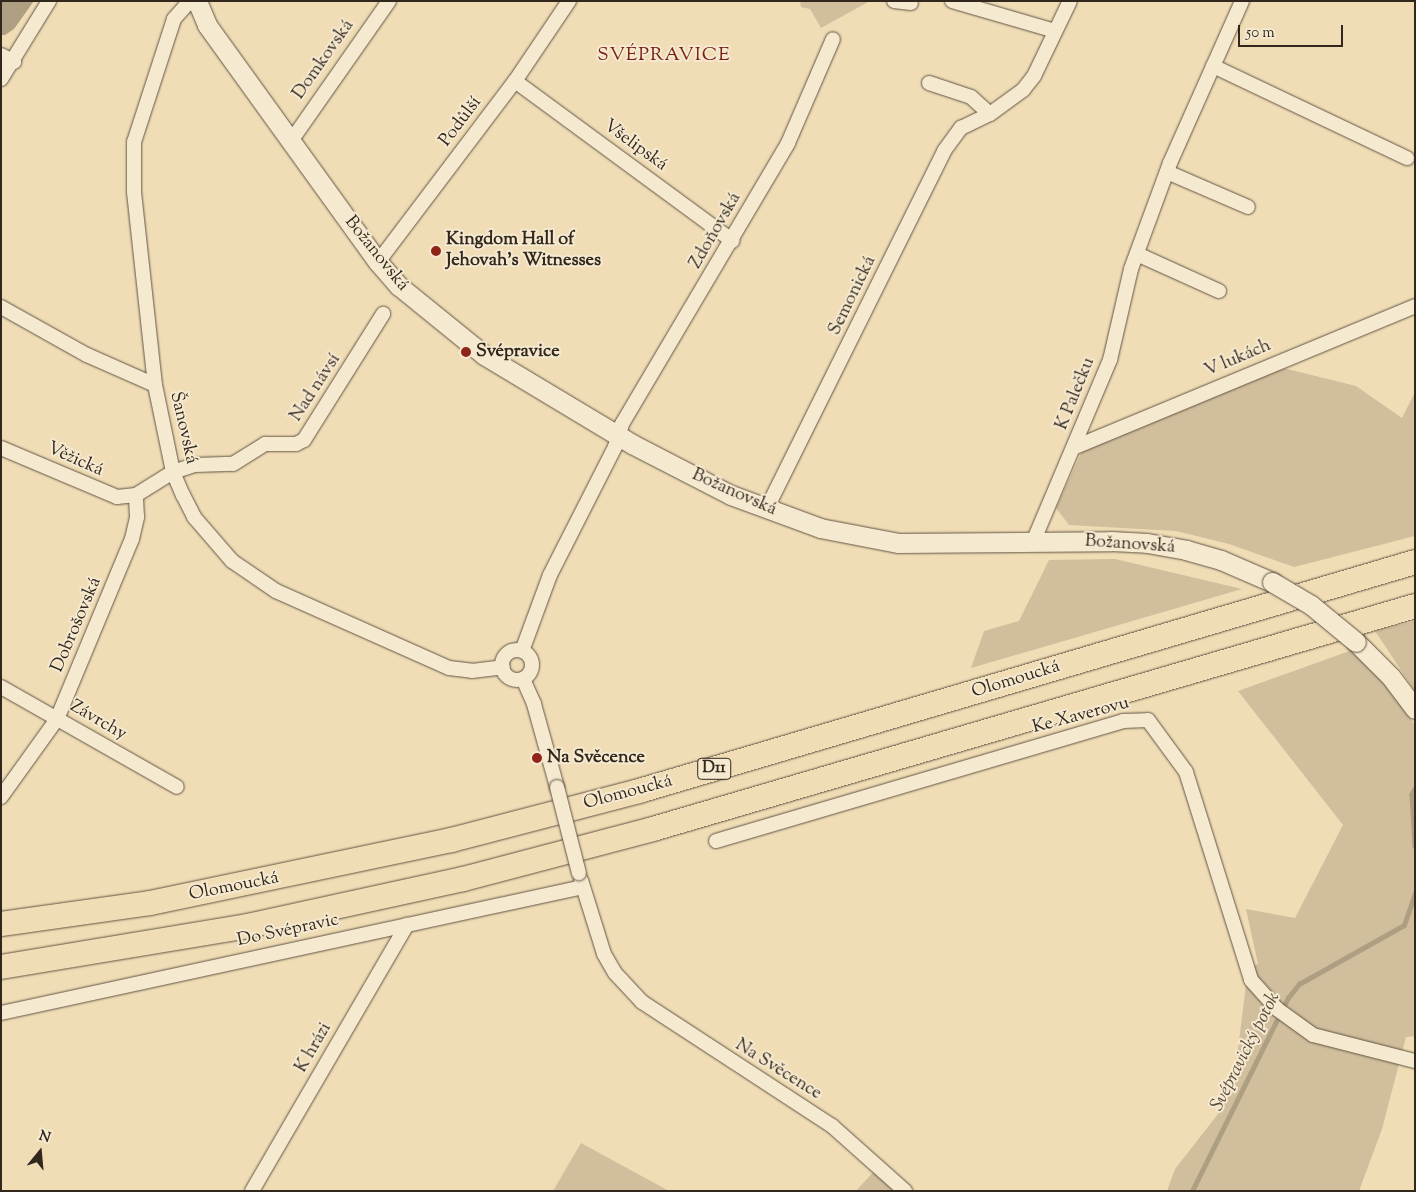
<!DOCTYPE html>
<meta charset="utf-8">
<style>
body{margin:0}
#map{position:relative;width:1416px;height:1192px;overflow:hidden;background:#f0ddb6;font-family:"Sorts Mill Goudy",serif}
div>[style]{position:absolute}
.green>*{inset:0;background:#d0be9c}
.water>*{inset:0;background:#af9f82}
.stream>*{height:4.5px;margin:-2.25px;padding:0 2.25px;transform-origin:2.25px;border-radius:2.25px;background:#af9f82}
.roads{filter:drop-shadow(0 0 1px #625443) drop-shadow(0 0 1px #625443)}
.street>*{height:14px;margin:-7px;padding:0 7px;transform-origin:7px;border-radius:7px;background:#f5e9d0}
.street>.ring{margin:-7px;padding:0;box-sizing:content-box;background:none;border:14px solid #f5e9d0;border-radius:50%}
.secondary>*{height:19px;margin:-9.5px;padding:0 9.5px;transform-origin:9.5px;border-radius:9.5px;background:#f5e9d0}
.highway>*{height:24px;margin:-12px;padding:0 12px;transform-origin:12px;border-radius:12px;background:#f0ddb6}
.bridges{filter:drop-shadow(0 0 1px #625443) drop-shadow(0 0 1px #625443)}
.street-bridge>*{height:14px;margin:-7px;padding:0 7px;transform-origin:7px;border-radius:7px;background:#f5e9d0}
.secondary-bridge>*{height:19px;margin:-9.5px;padding:0 9.5px;transform-origin:9.5px;border-radius:9.5px;background:#f5e9d0}
.dots>*{width:14px;height:14px;translate:-50% -50%;box-sizing:border-box;border:2px solid #f5e9d0;border-radius:50%}
span{translate:-50% -50%;white-space:nowrap;text-align:center;line-height:1.15;-webkit-text-stroke:4px #f5e9d0;paint-order:stroke}
.shield-label span{padding:1px 4px;background:#f5e9d0;border:1px solid;border-radius:4px;-webkit-text-stroke-width:0}
.shield-label{font-size:16px;color:#32271d;font-weight:700}
.street-label{font-size:18px;color:#32271d}
.poi-label{font-size:18px;color:#32271d;font-weight:700}
.left{translate:0 -50%;text-align:left}
.neighbourhood-label{font-size:19px;color:#7a1f14;letter-spacing:1px}
.water-label{font-size:19px;color:#584b3b;font-style:italic}
.frame{position:absolute;inset:0;border:2px solid #32271d;pointer-events:none}
.north{position:absolute;left:15px;top:1127px;width:50px;height:50px;-webkit-text-stroke:4px #f5e9d0;paint-order:stroke;rotate:17deg;font-size:14px;font-weight:700;line-height:20px;text-align:center;color:#32271d}
.north::after{content:'';display:block;margin:auto;width:18px;height:22px;background:#32271d;clip-path:polygon(50% 0,100% 100%,50% 72%,0 100%)}
.scale{position:absolute;left:1238px;top:25px;width:105px;height:22px;box-sizing:border-box;border:2px solid #32271d;border-top:0;padding-left:6px;font-size:15px;line-height:18px;white-space:nowrap;color:#32271d;-webkit-text-stroke:4px #f5e9d0;paint-order:stroke}
</style>
<div id="map">
<div class="green">
<div style="clip-path:polygon(800px 1px,870px 1px,821px 28px,810px 9px,801px 7px)"></div>
<div style="clip-path:polygon(1283px 368px,1356px 386px,1402px 418px,1415px 392px,1415px 536px,1294px 567px,1229px 544px,1176px 531px,1069px 525px,1056px 508px,1082px 451px)"></div>
<div style="clip-path:polygon(1115px 559px,1242px 589px,971px 668px,984px 631px,1019px 621px,1049px 560px)"></div>
<div style="clip-path:polygon(1415px 621px,1415px 691px,1375px 631px)"></div>
<div style="clip-path:polygon(1358px 648px,1415px 725px,1415px 1036px,1406px 1037px,1382px 1129px,1359px 1191px,1167px 1191px,1175px 1169px,1222px 1109px,1237px 1057px,1248px 969px,1258px 964px,1246px 909px,1295px 918px,1343px 825px,1238px 691px)"></div>
<div style="clip-path:polygon(581px 1143px,669px 1191px,553px 1191px)"></div>
<div style="clip-path:polygon(875px 1170px,894px 1191px,856px 1191px)"></div>
</div>
<div class="water">
<div style="clip-path:polygon(1px 1px,34px 1px,14px 29px,5px 35px,1px 35px)"></div>
</div>
<div class="stream">
<div style="left:1415px;top:789px;width:6px;rotate:121deg"></div>
<div style="left:1412px;top:794px;width:52px;rotate:86.7deg"></div>
<div style="left:1192px;top:1191px;width:216px;rotate:-63.6deg"></div>
<div style="left:1288px;top:998px;width:18px;rotate:-52deg"></div>
<div style="left:1299px;top:984px;width:120px;rotate:-29.3deg"></div>
<div style="left:1404px;top:925px;width:34px;rotate:-71deg"></div>
</div>
<div class="roads">
<div class="street">
<div style="left:190px;top:1px;width:24px;rotate:132deg"></div>
<div style="left:174px;top:19px;width:129px;rotate:108deg"></div>
<div style="left:134px;top:142px;width:50px;rotate:90deg"></div>
<div style="left:134px;top:192px;width:194px;rotate:83.8deg"></div>
<div style="left:155px;top:385px;width:89px;rotate:78.3deg"></div>
<div style="left:173px;top:472px;width:25px;rotate:67deg"></div>
<div style="left:183px;top:495px;width:25px;rotate:63deg"></div>
<div style="left:194px;top:517px;width:58px;rotate:49.2deg"></div>
<div style="left:232px;top:561px;width:53px;rotate:34.3deg"></div>
<div style="left:276px;top:591px;width:189px;rotate:24deg"></div>
<div style="left:449px;top:668px;width:23px;rotate:7deg"></div>
<div style="left:472px;top:671px;width:31px;rotate:-7deg"></div>
<div style="left:894px;top:1px;width:17px;rotate:7deg"></div>
<div style="left:952px;top:1px;width:107px;rotate:16.2deg"></div>
<div style="left:1px;top:55px;width:15px;rotate:28deg"></div>
<div style="left:1213px;top:66px;width:215px;rotate:25.4deg"></div>
<div style="left:1px;top:79px;width:92px;rotate:-58.4deg"></div>
<div style="left:515px;top:81px;width:270px;rotate:36.3deg"></div>
<div style="left:929px;top:83px;width:44px;rotate:18.4deg"></div>
<div style="left:971px;top:97px;width:25px;rotate:42deg"></div>
<div style="left:291px;top:141px;width:171px;rotate:-55deg"></div>
<div style="left:1167px;top:172px;width:88px;rotate:23.4deg"></div>
<div style="left:1137px;top:254px;width:90px;rotate:24.3deg"></div>
<div style="left:378px;top:262px;width:227px;rotate:-52.9deg"></div>
<div style="left:515px;top:81px;width:97px;rotate:-56deg"></div>
<div style="left:1px;top:307px;width:98px;rotate:29.2deg"></div>
<div style="left:87px;top:355px;width:74px;rotate:23.8deg"></div>
<div style="left:1075px;top:447px;width:368px;rotate:-22.5deg"></div>
<div style="left:1px;top:448px;width:126px;rotate:22.9deg"></div>
<div style="left:117px;top:497px;width:19px;rotate:-6deg"></div>
<div style="left:766px;top:510px;width:401px;rotate:-63.6deg"></div>
<div style="left:944px;top:151px;width:29px;rotate:-54deg"></div>
<div style="left:961px;top:128px;width:32px;rotate:-26deg"></div>
<div style="left:990px;top:114px;width:41px;rotate:-36deg"></div>
<div style="left:1023px;top:90px;width:18px;rotate:-52deg"></div>
<div style="left:1034px;top:76px;width:83px;rotate:-64.4deg"></div>
<div style="left:1033px;top:542px;width:198px;rotate:-67.1deg"></div>
<div style="left:1110px;top:360px;width:93px;rotate:-77deg"></div>
<div style="left:1131px;top:269px;width:113px;rotate:-69.8deg"></div>
<div style="left:1170px;top:163px;width:177px;rotate:-66deg"></div>
<div class="ring" style="left:502px;top:650px;width:16px;height:16px"></div>
<div style="left:522px;top:651px;width:81px;rotate:-69.8deg"></div>
<div style="left:550px;top:575px;width:144px;rotate:-63.1deg"></div>
<div style="left:615px;top:447px;width:24px;rotate:-73deg"></div>
<div style="left:622px;top:424px;width:326px;rotate:-59.4deg"></div>
<div style="left:788px;top:143px;width:113px;rotate:-66.6deg"></div>
<div style="left:523px;top:679px;width:27px;rotate:66deg"></div>
<div style="left:534px;top:704px;width:86px;rotate:74.5deg"></div>
<div style="left:1px;top:687px;width:202px;rotate:29.6deg"></div>
<div style="left:1px;top:797px;width:96px;rotate:-54.3deg"></div>
<div style="left:57px;top:719px;width:195px;rotate:-67.4deg"></div>
<div style="left:132px;top:539px;width:23px;rotate:-77deg"></div>
<div style="left:137px;top:517px;width:22px;rotate:-93deg"></div>
<div style="left:136px;top:495px;width:44px;rotate:-31.9deg"></div>
<div style="left:173px;top:472px;width:23px;rotate:-18deg"></div>
<div style="left:195px;top:465px;width:38px;rotate:-2deg"></div>
<div style="left:233px;top:464px;width:38px;rotate:-32deg"></div>
<div style="left:265px;top:444px;width:31px"></div>
<div style="left:296px;top:444px;width:9px;rotate:-27deg"></div>
<div style="left:304px;top:440px;width:149px;rotate:-57.9deg"></div>
<div style="left:716px;top:841px;width:424px;rotate:-16.4deg"></div>
<div style="left:1123px;top:721px;width:25px;rotate:-2deg"></div>
<div style="left:1148px;top:720px;width:64px;rotate:53.8deg"></div>
<div style="left:1186px;top:772px;width:218px;rotate:72.6deg"></div>
<div style="left:1251px;top:980px;width:39px;rotate:48deg"></div>
<div style="left:1277px;top:1009px;width:44px;rotate:35.8deg"></div>
<div style="left:1313px;top:1035px;width:105px;rotate:14.3deg"></div>
<div style="left:581px;top:880px;width:77px;rotate:72.7deg"></div>
<div style="left:604px;top:954px;width:22px;rotate:60deg"></div>
<div style="left:615px;top:973px;width:40px;rotate:47deg"></div>
<div style="left:642px;top:1002px;width:227px;rotate:33.1deg"></div>
<div style="left:832px;top:1126px;width:98px;rotate:41.7deg"></div>
<div style="left:1px;top:1013px;width:595px;rotate:-12.22deg"></div>
<div style="left:252px;top:1191px;width:308px;rotate:-59.8deg"></div>
</div>
<div class="secondary">
<div style="left:197px;top:1px;width:26px;rotate:67deg"></div>
<div style="left:207px;top:25px;width:292px;rotate:54.2deg"></div>
<div style="left:378px;top:262px;width:32px;rotate:49deg"></div>
<div style="left:399px;top:286px;width:109px;rotate:39.1deg"></div>
<div style="left:484px;top:355px;width:173px;rotate:31deg"></div>
<div style="left:632px;top:444px;width:111px;rotate:27.3deg"></div>
<div style="left:731px;top:495px;width:95px;rotate:20.3deg"></div>
<div style="left:820px;top:528px;width:79px;rotate:10.9deg"></div>
<div style="left:898px;top:543px;width:213px;rotate:-0.5deg"></div>
<div style="left:1111px;top:541px;width:36px;rotate:3deg"></div>
<div style="left:1147px;top:543px;width:40px;rotate:10deg"></div>
<div style="left:1186px;top:550px;width:36px;rotate:16deg"></div>
<div style="left:1221px;top:560px;width:56px;rotate:23.3deg"></div>
<div style="left:1356px;top:642px;width:49px;rotate:45deg"></div>
<div style="left:1391px;top:677px;width:40px;rotate:53deg"></div>
</div>
<div class="highway">
<div style="left:1px;top:924px;width:150px;rotate:-8deg"></div>
<div style="left:150px;top:903px;width:308px;rotate:-11.8deg"></div>
<div style="left:451px;top:840px;width:194px;rotate:-14.6deg"></div>
<div style="left:639px;top:791px;width:809px;rotate:-16.44deg"></div>
<div style="left:1px;top:967px;width:250px;rotate:-9.4deg"></div>
<div style="left:248px;top:926px;width:220px;rotate:-12.3deg"></div>
<div style="left:463px;top:879px;width:196px;rotate:-14.7deg"></div>
<div style="left:653px;top:829px;width:794px;rotate:-16.31deg"></div>
</div>
</div>
<div class="bridges">
<div class="street-bridge">
<div style="left:557px;top:787px;width:89px;rotate:75.7deg"></div>
</div>
<div class="secondary-bridge">
<div style="left:1272px;top:582px;width:45px;rotate:30.5deg"></div>
<div style="left:1311px;top:605px;width:58px;rotate:39.4deg"></div>
</div>
</div>
<div class="dots">
<div style="left:436px;top:251px;background:#8f2418"></div>
<div style="left:466px;top:352px;background:#8f2418"></div>
<div style="left:537px;top:758px;background:#8f2418"></div>
</div>
<div class="shield-label">
<span style="left:714px;top:769px">D11</span>
</div>
<div class="street-label">
<span style="left:324px;top:60px;rotate:-55deg">Domkovská</span>
<span style="left:461px;top:122px;rotate:-53deg">Podůlší</span>
<span style="left:635px;top:146px;rotate:36deg">Všelipská</span>
<span style="left:716px;top:231px;rotate:-60deg">Zdoňovská</span>
<span style="left:376px;top:254px;rotate:51deg">Božanovská</span>
<span style="left:853px;top:296px;rotate:-64deg">Semonická</span>
<span style="left:1238px;top:359px;rotate:-23deg">V lukách</span>
<span style="left:316px;top:388px;rotate:-57deg">Nad návsí</span>
<span style="left:1076px;top:394px;rotate:-68deg">K Palečku</span>
<span style="left:183px;top:428px;rotate:77deg">Šanovská</span>
<span style="left:75px;top:460px;rotate:24deg">Věžická</span>
<span style="left:734px;top:493px;rotate:24deg">Božanovská</span>
<span style="left:1130px;top:545px;rotate:4deg">Božanovská</span>
<span style="left:77px;top:625px;rotate:-67deg">Dobrošovská</span>
<span style="left:1016px;top:680px;rotate:-17deg">Olomoucká</span>
<span style="left:1081px;top:716px;rotate:-15deg">Ke Xaverovu</span>
<span style="left:98px;top:721px;rotate:30deg">Závrchy</span>
<span style="left:628px;top:793px;rotate:-15deg">Olomoucká</span>
<span style="left:234px;top:887px;rotate:-11deg">Olomoucká</span>
<span style="left:288px;top:931px;rotate:-12deg">Do Svépravic</span>
<span style="left:314px;top:1048px;rotate:-60deg">K hrázi</span>
<span style="left:778px;top:1070px;rotate:32deg">Na Svěcence</span>
</div>
<div class="poi-label">
<span class="left" style="left:446px;top:251px">Kingdom Hall of<br>Jehovah's Witnesses</span>
<span class="left" style="left:476px;top:352px">Svépravice</span>
<span class="left" style="left:547px;top:758px">Na Svěcence</span>
</div>
<div class="neighbourhood-label">
<span style="left:664px;top:56px">SVÉPRAVICE</span>
</div>
<div class="water-label">
<span style="left:1246px;top:1052px;rotate:-63deg">Svépravický potok</span>
</div>
<div class="frame"></div>
<div class="north">N</div>
<div class="scale">50 m</div>
</div>
